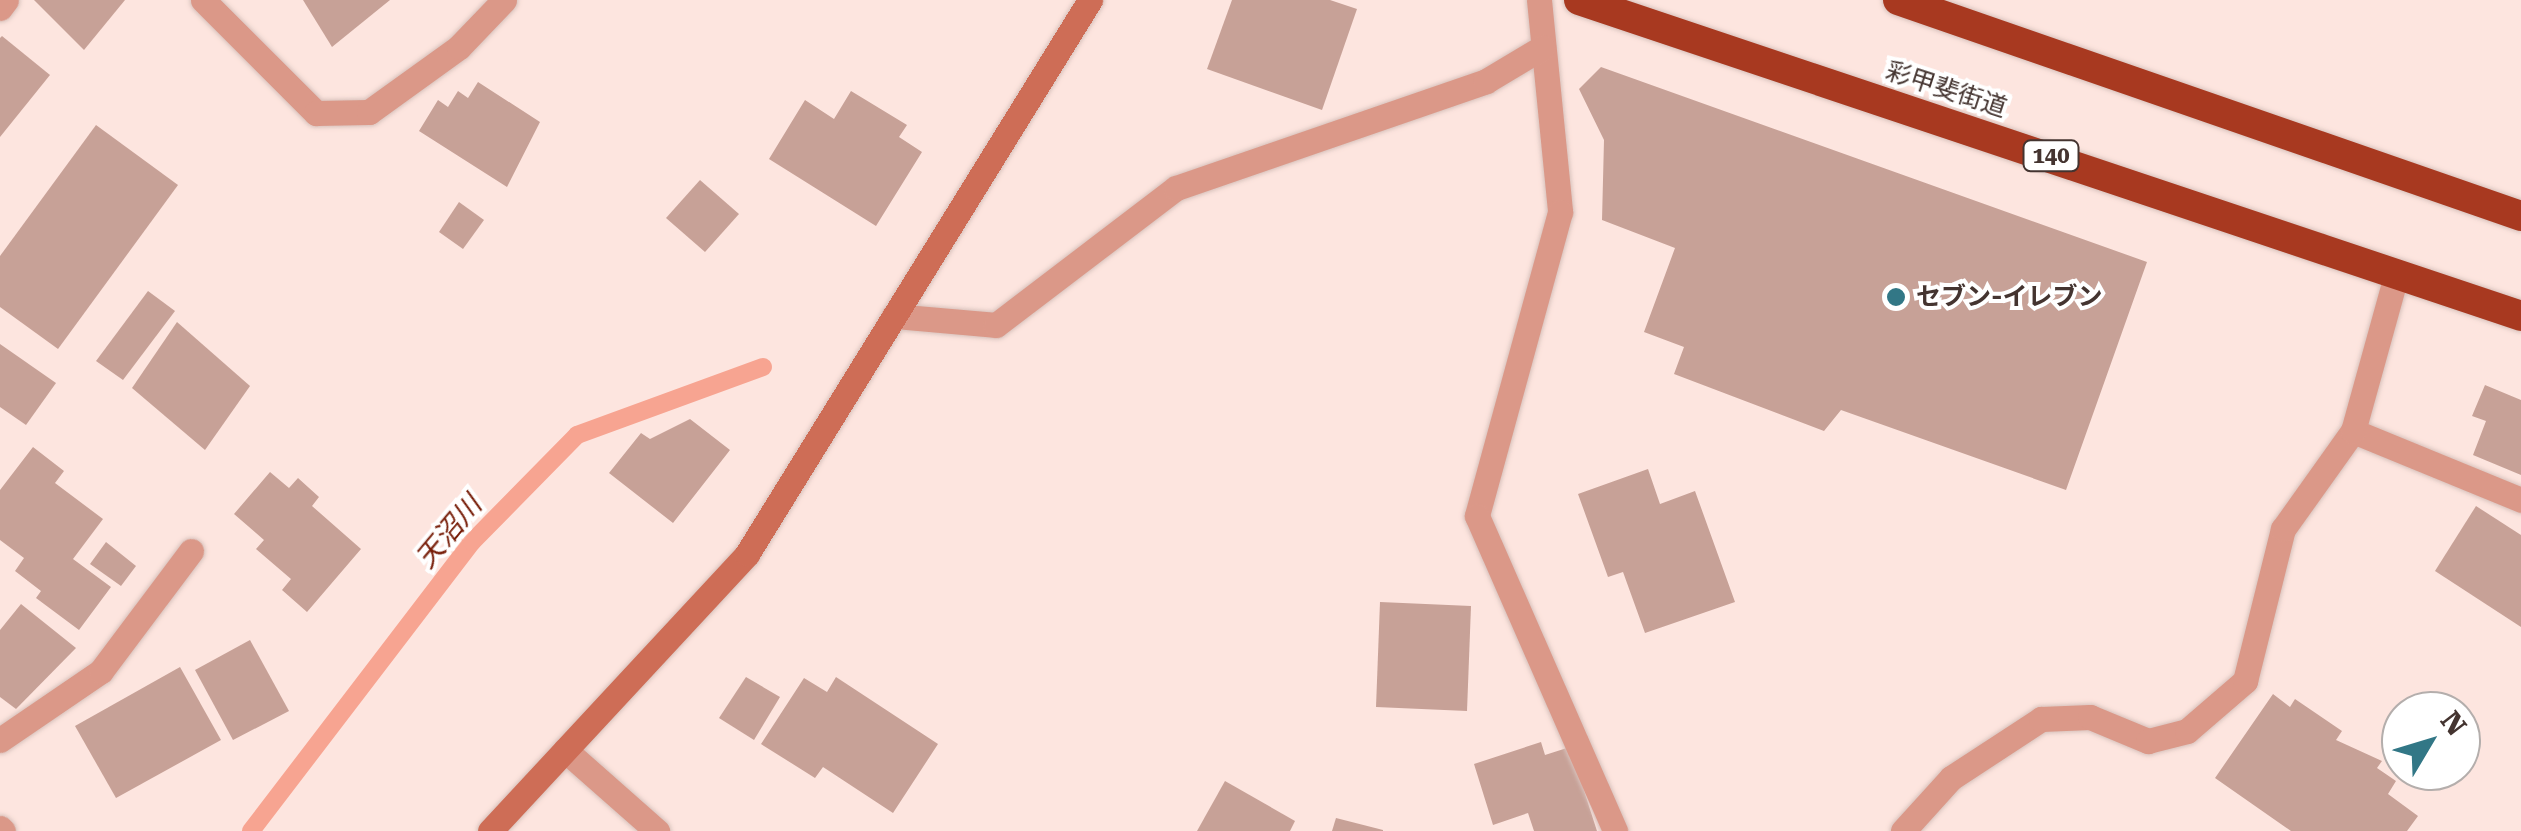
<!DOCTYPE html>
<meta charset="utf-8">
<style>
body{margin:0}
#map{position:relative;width:2521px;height:831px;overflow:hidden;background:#fde5df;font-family:"Roboto Serif","Noto Sans JP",serif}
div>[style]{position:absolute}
.stream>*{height:18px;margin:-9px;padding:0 9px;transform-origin:9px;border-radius:9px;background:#f7a491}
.building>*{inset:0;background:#c7a197}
.roads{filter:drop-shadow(0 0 2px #d8c2bc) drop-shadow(0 0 2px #d8c2bc)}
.lane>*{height:25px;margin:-12.5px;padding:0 12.5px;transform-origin:12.5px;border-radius:12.5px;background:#db9888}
.street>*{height:25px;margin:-12.5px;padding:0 12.5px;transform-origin:12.5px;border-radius:12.5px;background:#db9888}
.secondary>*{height:25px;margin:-12.5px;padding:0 12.5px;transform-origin:12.5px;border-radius:12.5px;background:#ce6d56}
.highway>*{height:30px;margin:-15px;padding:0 15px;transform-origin:15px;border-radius:15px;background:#a83920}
.dots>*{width:28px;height:28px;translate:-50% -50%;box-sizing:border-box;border:5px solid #fff;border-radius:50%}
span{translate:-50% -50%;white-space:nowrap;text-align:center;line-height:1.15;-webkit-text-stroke:8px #fff;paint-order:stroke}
.shield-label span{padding:2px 8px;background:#fff;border:2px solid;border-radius:8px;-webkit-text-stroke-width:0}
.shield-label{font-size:22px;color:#443430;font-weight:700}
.street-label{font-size:25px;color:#443430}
.poi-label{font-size:25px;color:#443430;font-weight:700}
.left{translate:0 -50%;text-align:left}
.water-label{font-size:28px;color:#771d08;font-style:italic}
.north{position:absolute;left:2381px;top:691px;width:100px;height:100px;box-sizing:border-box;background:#fff;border:2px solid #b4aeac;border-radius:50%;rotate:52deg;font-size:28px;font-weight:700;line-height:40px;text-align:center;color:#443430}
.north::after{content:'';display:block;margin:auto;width:35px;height:45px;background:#327786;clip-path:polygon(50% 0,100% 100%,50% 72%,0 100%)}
</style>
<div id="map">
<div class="stream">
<div style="left:251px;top:831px;width:364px;rotate:-52.6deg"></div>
<div style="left:472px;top:542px;width:150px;rotate:-45.5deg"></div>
<div style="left:577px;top:435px;width:198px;rotate:-20.1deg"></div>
</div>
<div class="building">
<div style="clip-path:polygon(34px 0,125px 0,84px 50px)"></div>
<div style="clip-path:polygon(303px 0,390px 0,332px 47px)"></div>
<div style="clip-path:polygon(1232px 0,1330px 0,1357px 9px,1322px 110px,1207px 69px)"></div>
<div style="clip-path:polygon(2px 36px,50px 75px,0 137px,0 38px)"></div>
<div style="clip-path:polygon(1601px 67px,2147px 262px,2066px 490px,1841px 410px,1824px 431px,1674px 374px,1684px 347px,1644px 332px,1675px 248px,1602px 220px,1604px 140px,1579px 89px)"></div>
<div style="clip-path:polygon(478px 82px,540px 122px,507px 187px,419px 131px,438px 100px,448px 107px,458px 91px,468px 98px)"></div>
<div style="clip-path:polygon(851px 91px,907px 125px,899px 137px,922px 152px,876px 226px,769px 159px,805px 100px,834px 119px)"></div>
<div style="clip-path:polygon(96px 125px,178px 185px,58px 349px,0 307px,0 256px)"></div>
<div style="clip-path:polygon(700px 180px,739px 214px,705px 252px,666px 218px)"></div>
<div style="clip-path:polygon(459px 202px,484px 220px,463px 249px,439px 232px)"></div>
<div style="clip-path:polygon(148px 291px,175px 311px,123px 380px,96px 361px)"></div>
<div style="clip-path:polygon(177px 322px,250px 386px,205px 450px,132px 388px)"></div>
<div style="clip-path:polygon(0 344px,56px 383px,26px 425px,0 407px)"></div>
<div style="clip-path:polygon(2485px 385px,2521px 400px,2521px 475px,2473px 455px,2486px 421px,2472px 416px)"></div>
<div style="clip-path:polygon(690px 419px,730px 450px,673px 523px,609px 473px,641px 433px,650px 439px)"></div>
<div style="clip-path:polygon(33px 447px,64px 471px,55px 483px,103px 519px,73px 559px,111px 587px,79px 630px,36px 598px,41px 591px,15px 571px,24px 558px,0 540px,0 490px)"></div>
<div style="clip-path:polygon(1648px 469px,1660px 504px,1695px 491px,1735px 602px,1645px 633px,1623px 572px,1608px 577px,1578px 494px)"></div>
<div style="clip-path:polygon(270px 472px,289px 488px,298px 478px,319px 497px,312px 506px,361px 549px,307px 612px,282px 590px,291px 579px,256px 549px,264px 540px,234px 514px)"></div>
<div style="clip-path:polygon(2476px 506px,2521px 535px,2521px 627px,2435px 571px)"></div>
<div style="clip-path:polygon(106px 542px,136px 566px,121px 586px,90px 564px)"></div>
<div style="clip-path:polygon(1380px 602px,1471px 606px,1467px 711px,1376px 707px)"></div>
<div style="clip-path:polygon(21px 604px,76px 648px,16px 709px,0 697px,0 630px)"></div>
<div style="clip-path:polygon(250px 640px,289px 711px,233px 740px,195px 670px)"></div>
<div style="clip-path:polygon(180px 667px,221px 740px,116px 798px,75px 726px)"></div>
<div style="clip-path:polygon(746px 677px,780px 697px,754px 740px,719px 718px)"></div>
<div style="clip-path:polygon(836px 677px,938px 744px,893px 813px,823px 767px,815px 778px,761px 744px,804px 678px,827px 692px)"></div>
<div style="clip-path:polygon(2273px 694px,2290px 707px,2295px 699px,2342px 731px,2336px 740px,2382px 761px,2377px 768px,2396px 781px,2388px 794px,2418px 816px,2407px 831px,2291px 831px,2215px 778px)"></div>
<div style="clip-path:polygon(1541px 742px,1545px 755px,1570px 747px,1597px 831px,1534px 831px,1528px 813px,1493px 825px,1474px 764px)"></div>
<div style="clip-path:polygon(1225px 781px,1295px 821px,1290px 831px,1197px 831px)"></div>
<div style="clip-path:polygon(1336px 818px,1383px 830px,1383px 831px,1332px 831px)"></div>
</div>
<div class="roads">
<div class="lane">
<div style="left:0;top:8px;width:10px;rotate:-53deg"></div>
<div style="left:2353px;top:431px;width:182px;rotate:22.3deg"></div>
<div style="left:0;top:740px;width:122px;rotate:-34.3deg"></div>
<div style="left:101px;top:671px;width:150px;rotate:-53.1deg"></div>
</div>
<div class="street">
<div style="left:203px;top:0;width:160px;rotate:45deg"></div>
<div style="left:316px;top:113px;width:53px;rotate:-1.1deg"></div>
<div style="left:369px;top:112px;width:111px;rotate:-35.8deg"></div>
<div style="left:459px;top:47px;width:65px;rotate:-46.2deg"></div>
<div style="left:1539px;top:0;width:213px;rotate:84.3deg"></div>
<div style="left:1560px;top:212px;width:315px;rotate:105.3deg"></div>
<div style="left:1477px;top:516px;width:344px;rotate:66.3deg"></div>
<div style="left:894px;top:316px;width:102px;rotate:5deg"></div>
<div style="left:996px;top:325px;width:226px;rotate:-37.3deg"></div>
<div style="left:1176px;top:188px;width:328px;rotate:-19deg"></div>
<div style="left:1486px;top:81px;width:66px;rotate:-30.8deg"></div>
<div style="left:565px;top:750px;width:123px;rotate:41.4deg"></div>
<div style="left:0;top:828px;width:4px;rotate:45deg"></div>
<div style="left:1903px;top:831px;width:72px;rotate:-47.8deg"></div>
<div style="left:1951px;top:778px;width:108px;rotate:-33.2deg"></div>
<div style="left:2041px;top:719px;width:49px;rotate:-2.3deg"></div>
<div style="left:2090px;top:717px;width:63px;rotate:22.5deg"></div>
<div style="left:2148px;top:741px;width:40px;rotate:-14.4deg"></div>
<div style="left:2187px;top:731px;width:77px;rotate:-40.8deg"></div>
<div style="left:2245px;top:681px;width:157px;rotate:-76deg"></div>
<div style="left:2283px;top:529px;width:120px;rotate:-54.5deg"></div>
<div style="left:2353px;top:431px;width:165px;rotate:-74.5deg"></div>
</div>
<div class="secondary">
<div style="left:490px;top:831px;width:378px;rotate:-47.1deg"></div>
<div style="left:747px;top:554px;width:652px;rotate:-58.24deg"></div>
</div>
<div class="highway">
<div style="left:1579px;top:0;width:994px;rotate:18.54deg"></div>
<div style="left:1898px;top:0;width:659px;rotate:19.12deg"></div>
</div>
</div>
<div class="dots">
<div style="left:1896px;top:297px;background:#327786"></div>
</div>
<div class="shield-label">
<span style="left:2051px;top:156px">140</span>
</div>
<div class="street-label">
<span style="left:1946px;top:90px;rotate:18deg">彩甲斐街道</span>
</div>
<div class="poi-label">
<span class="left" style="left:1916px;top:297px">セブン-イレブン</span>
</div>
<div class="water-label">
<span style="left:449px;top:532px;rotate:-50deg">天沼川</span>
</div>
<div class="north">N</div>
</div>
